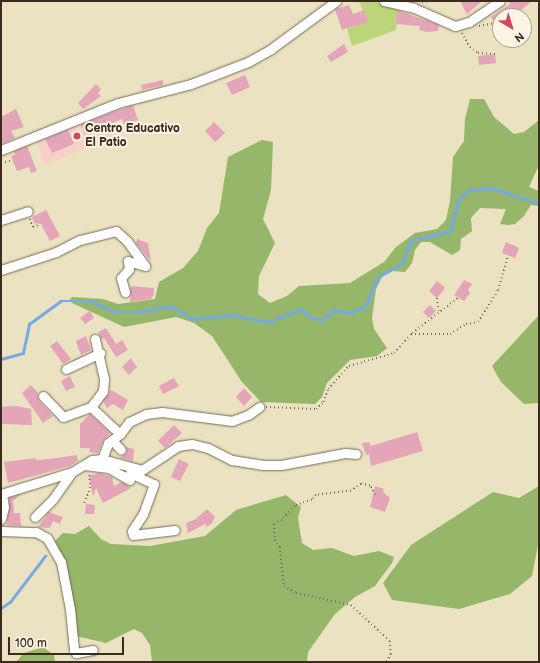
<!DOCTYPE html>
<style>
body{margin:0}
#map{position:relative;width:540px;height:663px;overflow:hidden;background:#eae2c0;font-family:"Balsamiq Sans",sans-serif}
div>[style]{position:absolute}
.built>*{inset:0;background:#f7d1c7}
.green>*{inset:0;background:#bdd57a}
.forest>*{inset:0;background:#96b66a}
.stream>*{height:2.5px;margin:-1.25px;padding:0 1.25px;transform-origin:1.25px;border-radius:1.25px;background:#76aae3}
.building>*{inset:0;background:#e4a5b8}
.path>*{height:1.5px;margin-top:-0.75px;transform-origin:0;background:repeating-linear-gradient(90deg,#786a57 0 1px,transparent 0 4px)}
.roads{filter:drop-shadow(0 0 1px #786a57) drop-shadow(0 0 1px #786a57)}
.minor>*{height:9px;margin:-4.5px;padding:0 4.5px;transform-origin:4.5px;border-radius:4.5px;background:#fff}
.dots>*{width:11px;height:11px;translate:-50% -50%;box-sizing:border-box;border:2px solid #fcf5e5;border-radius:50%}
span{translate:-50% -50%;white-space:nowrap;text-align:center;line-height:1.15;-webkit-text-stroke:4px #fcf5e5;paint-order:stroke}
.poi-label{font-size:12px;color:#3b2a1e;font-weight:700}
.left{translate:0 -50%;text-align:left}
.frame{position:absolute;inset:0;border:2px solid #3b2a1e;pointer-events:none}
.north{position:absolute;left:492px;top:8px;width:40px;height:40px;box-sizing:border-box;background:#fcf5e5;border:1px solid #afa495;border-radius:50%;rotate:142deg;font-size:11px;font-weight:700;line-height:16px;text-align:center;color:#3b2a1e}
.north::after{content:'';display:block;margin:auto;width:14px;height:18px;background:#d1495b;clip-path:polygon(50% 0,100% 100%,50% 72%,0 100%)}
.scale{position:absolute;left:8px;top:637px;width:116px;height:18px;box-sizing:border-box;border:2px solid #3b2a1e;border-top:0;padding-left:5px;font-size:12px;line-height:14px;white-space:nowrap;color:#3b2a1e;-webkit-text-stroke:3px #fcf5e5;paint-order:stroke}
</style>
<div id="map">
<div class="built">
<div style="clip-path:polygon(109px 112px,117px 132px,92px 146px,44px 165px,36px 139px)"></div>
</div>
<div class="green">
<div style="clip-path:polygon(359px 1px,373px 1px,398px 7px,396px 30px,352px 46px,347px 29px,367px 22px)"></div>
</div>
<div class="forest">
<div style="clip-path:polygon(470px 99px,484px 99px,494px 117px,514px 134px,524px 132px,539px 120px,539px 165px,529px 187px,539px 191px,539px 206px,531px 205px,524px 216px,515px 224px,508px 225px,500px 224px,506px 209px,480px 208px,471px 218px,472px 231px,461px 239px,460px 250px,452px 255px,430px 242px,421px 242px,415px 250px,412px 263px,405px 272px,393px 271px,382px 277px,376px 289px,372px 318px,374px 329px,387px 348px,377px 356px,350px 360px,327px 383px,322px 397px,315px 404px,261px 402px,242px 382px,212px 336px,194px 323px,176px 317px,124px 327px,72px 303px,70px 299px,72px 297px,103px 299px,118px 304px,155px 299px,159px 282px,183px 268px,198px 251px,207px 228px,219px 213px,228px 157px,262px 140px,273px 142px,271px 190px,263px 219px,275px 243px,259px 276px,258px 294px,270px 303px,287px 296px,299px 286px,350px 283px,384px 262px,396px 247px,415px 233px,437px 229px,446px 220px,450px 201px,453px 157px,464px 141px,465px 119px)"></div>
<div style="clip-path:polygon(539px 315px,539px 403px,524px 404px,501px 382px,492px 366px)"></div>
<div style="clip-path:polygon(539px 486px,539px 540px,532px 576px,510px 594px,459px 609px,392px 600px,383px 583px,411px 545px,493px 492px,519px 498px)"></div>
<div style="clip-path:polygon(286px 495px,301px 507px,298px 518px,302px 543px,313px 550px,332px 548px,354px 556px,379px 551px,394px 557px,392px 563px,375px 586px,355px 597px,335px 614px,308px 652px,307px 662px,152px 662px,150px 645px,142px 633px,134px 629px,106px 643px,76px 636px,72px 598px,55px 541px,63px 533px,75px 534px,89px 526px,101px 539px,111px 544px,150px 546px,205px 536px,236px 510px)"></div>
<div style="clip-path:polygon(43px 647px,54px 655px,55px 662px,16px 662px,24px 653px)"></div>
</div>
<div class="stream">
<div style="left:1px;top:359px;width:23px;rotate:-15deg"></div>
<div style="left:23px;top:353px;width:30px;rotate:-78deg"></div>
<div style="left:29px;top:324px;width:39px;rotate:-36deg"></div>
<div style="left:61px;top:301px;width:30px"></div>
<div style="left:91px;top:301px;width:27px;rotate:24deg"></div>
<div style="left:116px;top:312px;width:21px"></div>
<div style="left:137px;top:312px;width:34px;rotate:-10deg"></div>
<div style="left:170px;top:306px;width:26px;rotate:29deg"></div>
<div style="left:193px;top:319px;width:37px;rotate:-6deg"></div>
<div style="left:230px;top:315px;width:40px;rotate:10deg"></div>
<div style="left:269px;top:322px;width:35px;rotate:-22deg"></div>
<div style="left:301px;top:309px;width:15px;rotate:37deg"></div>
<div style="left:313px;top:318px;width:9px;rotate:13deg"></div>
<div style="left:322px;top:320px;width:16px;rotate:-40deg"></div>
<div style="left:334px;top:310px;width:17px;rotate:10deg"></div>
<div style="left:351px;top:313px;width:17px;rotate:-25deg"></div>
<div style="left:366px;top:306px;width:31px;rotate:-68deg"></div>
<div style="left:378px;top:277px;width:28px;rotate:-30deg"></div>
<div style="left:402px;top:263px;width:25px;rotate:-67deg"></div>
<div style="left:412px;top:240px;width:39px;rotate:-12deg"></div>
<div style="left:450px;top:232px;width:34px;rotate:-75deg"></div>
<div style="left:459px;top:199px;width:13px;rotate:-42deg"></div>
<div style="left:469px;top:190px;width:22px;rotate:-5deg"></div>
<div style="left:491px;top:188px;width:50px;rotate:17.4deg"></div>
<div style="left:1px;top:608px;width:11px;rotate:-34deg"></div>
<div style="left:10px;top:602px;width:58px;rotate:-52.7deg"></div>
</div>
<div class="building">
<div style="clip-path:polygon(460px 1px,482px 1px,467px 14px)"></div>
<div style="clip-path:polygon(508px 1px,532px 1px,514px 16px,500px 16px,500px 30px,491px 17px,510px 4px)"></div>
<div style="clip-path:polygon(349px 5px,353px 14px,364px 10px,368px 22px,342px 30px,335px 9px)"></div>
<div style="clip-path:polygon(397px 10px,439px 25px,438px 31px,427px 32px,419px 30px,420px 26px,396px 24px)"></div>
<div style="clip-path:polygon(344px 44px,348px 52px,331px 62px,327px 56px)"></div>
<div style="clip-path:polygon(495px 54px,496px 63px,479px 65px,478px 56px)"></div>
<div style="clip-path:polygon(245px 75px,250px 87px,232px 95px,226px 83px)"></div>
<div style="clip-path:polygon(163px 80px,163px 85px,142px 90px,141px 85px)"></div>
<div style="clip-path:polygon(96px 84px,101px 89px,98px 93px,101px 96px,83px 109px,78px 103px)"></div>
<div style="clip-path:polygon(133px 105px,138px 120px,124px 125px,122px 119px,85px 134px,81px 124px)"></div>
<div style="clip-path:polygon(16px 109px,24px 127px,11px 131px,15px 138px,1px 144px,1px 117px)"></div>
<div style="clip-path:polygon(214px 122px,225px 133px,215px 142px,205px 131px)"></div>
<div style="clip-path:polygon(68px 130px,74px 144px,52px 153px,45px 139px)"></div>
<div style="clip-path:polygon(27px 146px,37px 171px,31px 173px,29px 167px,17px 171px,11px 156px,15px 155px,14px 151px)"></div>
<div style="clip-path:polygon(46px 210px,60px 236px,50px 241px,41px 224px,34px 223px,32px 217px)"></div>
<div style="clip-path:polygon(137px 239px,148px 243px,151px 261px,136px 243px)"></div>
<div style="clip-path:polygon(506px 242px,519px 248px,515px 258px,502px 253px)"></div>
<div style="clip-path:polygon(464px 280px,472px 284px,468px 290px,470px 293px,464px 301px,454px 295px)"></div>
<div style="clip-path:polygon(437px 281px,445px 288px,437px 298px,429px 291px)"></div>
<div style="clip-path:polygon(131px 286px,154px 288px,154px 294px,151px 299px,130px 302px)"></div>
<div style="clip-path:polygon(430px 305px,436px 311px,429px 318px,423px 312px)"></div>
<div style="clip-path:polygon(90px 311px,94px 318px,85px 324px,80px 318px)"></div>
<div style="clip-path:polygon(106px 328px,116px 344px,122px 340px,128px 350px,116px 357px,104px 338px,101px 339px,98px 332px)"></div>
<div style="clip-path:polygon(86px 336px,91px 350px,81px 355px,76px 341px)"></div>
<div style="clip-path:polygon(57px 341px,71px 359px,63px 364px,50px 346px)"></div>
<div style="clip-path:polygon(131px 358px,137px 367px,129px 375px,122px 367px)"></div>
<div style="clip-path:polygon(70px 376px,75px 387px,66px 391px,61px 381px)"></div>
<div style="clip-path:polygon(174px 378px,179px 386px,163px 394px,159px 386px)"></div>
<div style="clip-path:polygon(31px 385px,38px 393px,38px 400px,53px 416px,43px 423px,22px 393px)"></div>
<div style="clip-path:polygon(244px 388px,252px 397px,244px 406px,236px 397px)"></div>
<div style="clip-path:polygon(111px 390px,128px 400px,123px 410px,113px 404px,107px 408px,103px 401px)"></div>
<div style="clip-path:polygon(16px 406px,31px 409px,32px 425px,1px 424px,1px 407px)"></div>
<div style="clip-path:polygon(90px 414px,110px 433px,103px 441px,98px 453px,89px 452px,90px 448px,80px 448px,80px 424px)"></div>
<div style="clip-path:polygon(174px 425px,182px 433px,165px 448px,158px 441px)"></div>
<div style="clip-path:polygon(417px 432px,423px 451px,371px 466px,369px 454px,366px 455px,362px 443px,369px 442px,371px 446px)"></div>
<div style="clip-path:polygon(126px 447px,134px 449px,133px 461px,120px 458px,127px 452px)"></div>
<div style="clip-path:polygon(77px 455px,78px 461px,70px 466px,8px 483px,4px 462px,36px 458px,36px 460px,49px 459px)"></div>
<div style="clip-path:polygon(179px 459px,189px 464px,180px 481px,171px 477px)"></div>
<div style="clip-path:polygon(99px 473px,112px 477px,114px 486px,122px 482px,131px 488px,103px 503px,96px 488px,93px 497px,89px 476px)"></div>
<div style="clip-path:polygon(375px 486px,384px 489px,383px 492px,390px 498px,385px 512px,370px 507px)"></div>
<div style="clip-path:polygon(21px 494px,13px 501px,14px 513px,20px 513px,21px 526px,7px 525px,9px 498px)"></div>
<div style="clip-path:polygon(86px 504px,95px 505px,94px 514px,85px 514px)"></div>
<div style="clip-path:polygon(207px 509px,215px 517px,212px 523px,207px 527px,205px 524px,188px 533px,186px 523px,196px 519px)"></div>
<div style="clip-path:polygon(49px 512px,63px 517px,60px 524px,53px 521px,50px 528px,38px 527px)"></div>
</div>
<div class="path">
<div style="left:422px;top:2px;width:7px;rotate:-8deg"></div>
<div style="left:479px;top:26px;width:16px;rotate:-11deg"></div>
<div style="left:462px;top:33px;width:16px;rotate:60deg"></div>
<div style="left:470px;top:47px;width:10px;rotate:37deg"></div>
<div style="left:478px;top:53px;width:17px;rotate:3deg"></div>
<div style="left:1px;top:163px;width:11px;rotate:-15deg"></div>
<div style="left:30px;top:219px;width:9px;rotate:69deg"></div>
<div style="left:33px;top:227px;width:5px;rotate:-22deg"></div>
<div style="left:437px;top:298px;width:13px;rotate:81deg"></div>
<div style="left:412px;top:333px;width:58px;rotate:-37.3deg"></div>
<div style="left:266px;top:407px;width:50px;rotate:2.3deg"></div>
<div style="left:316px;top:409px;width:10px;rotate:-45deg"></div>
<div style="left:323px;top:402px;width:14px;rotate:-69deg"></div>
<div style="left:328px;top:389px;width:31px;rotate:-48deg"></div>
<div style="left:349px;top:366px;width:47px;rotate:-16.1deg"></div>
<div style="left:394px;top:353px;width:25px;rotate:-48deg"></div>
<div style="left:411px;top:334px;width:39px"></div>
<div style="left:450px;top:334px;width:19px;rotate:-32deg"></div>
<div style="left:466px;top:324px;width:12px;rotate:-9deg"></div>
<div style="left:478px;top:322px;width:38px;rotate:-58deg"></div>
<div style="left:498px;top:290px;width:36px;rotate:-74deg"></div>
<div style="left:375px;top:495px;width:10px;rotate:-119deg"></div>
<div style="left:370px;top:486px;width:9px;rotate:-167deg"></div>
<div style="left:361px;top:484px;width:12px;rotate:145deg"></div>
<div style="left:351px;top:491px;width:35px;rotate:173deg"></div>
<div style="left:316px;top:495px;width:6px;rotate:129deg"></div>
<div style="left:312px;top:500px;width:18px;rotate:161deg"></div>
<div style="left:295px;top:506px;width:19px;rotate:133deg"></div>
<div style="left:282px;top:520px;width:9px;rotate:153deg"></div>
<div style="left:274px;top:524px;width:16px;rotate:86deg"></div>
<div style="left:275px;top:540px;width:9px;rotate:54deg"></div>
<div style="left:280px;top:547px;width:39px;rotate:84deg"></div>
<div style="left:284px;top:586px;width:14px;rotate:30deg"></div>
<div style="left:296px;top:593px;width:56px;rotate:12.3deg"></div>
<div style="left:351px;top:605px;width:53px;rotate:42.7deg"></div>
<div style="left:390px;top:641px;width:13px;rotate:86deg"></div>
<div style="left:391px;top:654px;width:9px;rotate:117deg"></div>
<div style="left:84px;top:503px;width:16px;rotate:-68deg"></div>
<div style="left:90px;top:488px;width:15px;rotate:-94deg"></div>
</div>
<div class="roads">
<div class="minor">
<div style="left:384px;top:1px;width:31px;rotate:13deg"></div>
<div style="left:414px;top:8px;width:45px;rotate:23.7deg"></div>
<div style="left:455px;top:26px;width:15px;rotate:-16deg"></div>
<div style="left:469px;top:22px;width:37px;rotate:-34deg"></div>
<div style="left:1px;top:150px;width:126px;rotate:-21.9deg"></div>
<div style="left:118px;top:103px;width:75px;rotate:-14.6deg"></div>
<div style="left:191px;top:84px;width:61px;rotate:-21.1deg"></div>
<div style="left:248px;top:62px;width:26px;rotate:-29deg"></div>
<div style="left:271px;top:49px;width:81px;rotate:-36.4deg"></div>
<div style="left:1px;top:220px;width:28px;rotate:-18deg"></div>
<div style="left:1px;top:270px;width:58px;rotate:-18.1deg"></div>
<div style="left:56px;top:252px;width:27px;rotate:-27deg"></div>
<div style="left:80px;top:240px;width:37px;rotate:-14deg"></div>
<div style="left:116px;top:231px;width:15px;rotate:42deg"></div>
<div style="left:127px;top:241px;width:31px;rotate:54deg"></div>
<div style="left:145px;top:266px;width:18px;rotate:-164deg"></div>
<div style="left:128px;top:261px;width:8px;rotate:83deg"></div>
<div style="left:129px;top:269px;width:12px;rotate:132deg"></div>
<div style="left:121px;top:278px;width:15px;rotate:74deg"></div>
<div style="left:66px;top:369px;width:38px;rotate:-25deg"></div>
<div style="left:43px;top:396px;width:29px;rotate:46deg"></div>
<div style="left:63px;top:417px;width:30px;rotate:-20deg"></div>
<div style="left:91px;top:407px;width:20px;rotate:-53deg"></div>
<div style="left:103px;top:391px;width:12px;rotate:-85deg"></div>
<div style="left:104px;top:379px;width:41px;rotate:-102.7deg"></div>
<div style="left:91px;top:407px;width:40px;rotate:43deg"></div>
<div style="left:112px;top:440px;width:13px;rotate:48deg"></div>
<div style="left:102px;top:459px;width:41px;rotate:15.4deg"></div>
<div style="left:142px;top:470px;width:43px;rotate:-33.7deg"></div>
<div style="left:178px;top:446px;width:14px;rotate:-8deg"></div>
<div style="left:192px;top:444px;width:16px;rotate:14deg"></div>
<div style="left:208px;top:448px;width:27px;rotate:27deg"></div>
<div style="left:232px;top:460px;width:30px;rotate:9deg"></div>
<div style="left:262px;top:465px;width:19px"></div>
<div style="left:281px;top:465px;width:65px;rotate:-10.6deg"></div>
<div style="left:345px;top:453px;width:11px;rotate:5deg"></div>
<div style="left:84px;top:465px;width:25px;rotate:7deg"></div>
<div style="left:109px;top:468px;width:24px;rotate:30deg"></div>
<div style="left:130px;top:473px;width:26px;rotate:25deg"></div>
<div style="left:154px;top:484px;width:32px;rotate:110deg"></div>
<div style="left:143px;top:514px;width:20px;rotate:123deg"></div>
<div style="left:132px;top:531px;width:4px;rotate:76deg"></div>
<div style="left:133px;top:535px;width:42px;rotate:-6.8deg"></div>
<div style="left:1px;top:494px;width:74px;rotate:-17.2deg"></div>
<div style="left:72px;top:472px;width:23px;rotate:-31deg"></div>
<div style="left:92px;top:460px;width:10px;rotate:-6deg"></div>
<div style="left:102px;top:459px;width:17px;rotate:-69deg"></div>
<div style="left:108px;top:443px;width:15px;rotate:-37deg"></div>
<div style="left:120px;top:434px;width:15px;rotate:-53deg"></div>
<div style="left:129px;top:422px;width:19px;rotate:-25deg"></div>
<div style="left:146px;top:414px;width:16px;rotate:-7deg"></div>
<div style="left:162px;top:412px;width:71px;rotate:7.3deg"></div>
<div style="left:232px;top:421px;width:17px;rotate:-21deg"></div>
<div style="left:248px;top:415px;width:14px;rotate:-36deg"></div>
<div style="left:35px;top:517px;width:25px;rotate:-45deg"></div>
<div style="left:53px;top:499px;width:33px;rotate:-55deg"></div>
<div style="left:1px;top:519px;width:12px;rotate:-76deg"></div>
<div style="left:4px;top:507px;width:13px;rotate:-99deg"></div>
<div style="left:1px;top:531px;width:35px;rotate:2deg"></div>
<div style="left:36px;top:532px;width:13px;rotate:29deg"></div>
<div style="left:47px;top:538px;width:28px;rotate:60deg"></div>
<div style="left:61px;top:562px;width:48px;rotate:79.2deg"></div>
<div style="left:70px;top:609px;width:41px;rotate:84.4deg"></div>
<div style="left:74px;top:650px;width:4px;rotate:56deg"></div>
<div style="left:76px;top:653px;width:17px;rotate:-10deg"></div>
</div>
</div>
<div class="dots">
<div style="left:77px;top:136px;background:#d1495b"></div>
</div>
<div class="poi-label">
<span class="left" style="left:85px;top:136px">Centro Educativo<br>El Patio</span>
</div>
<div class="frame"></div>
<div class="north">N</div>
<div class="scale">100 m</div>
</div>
